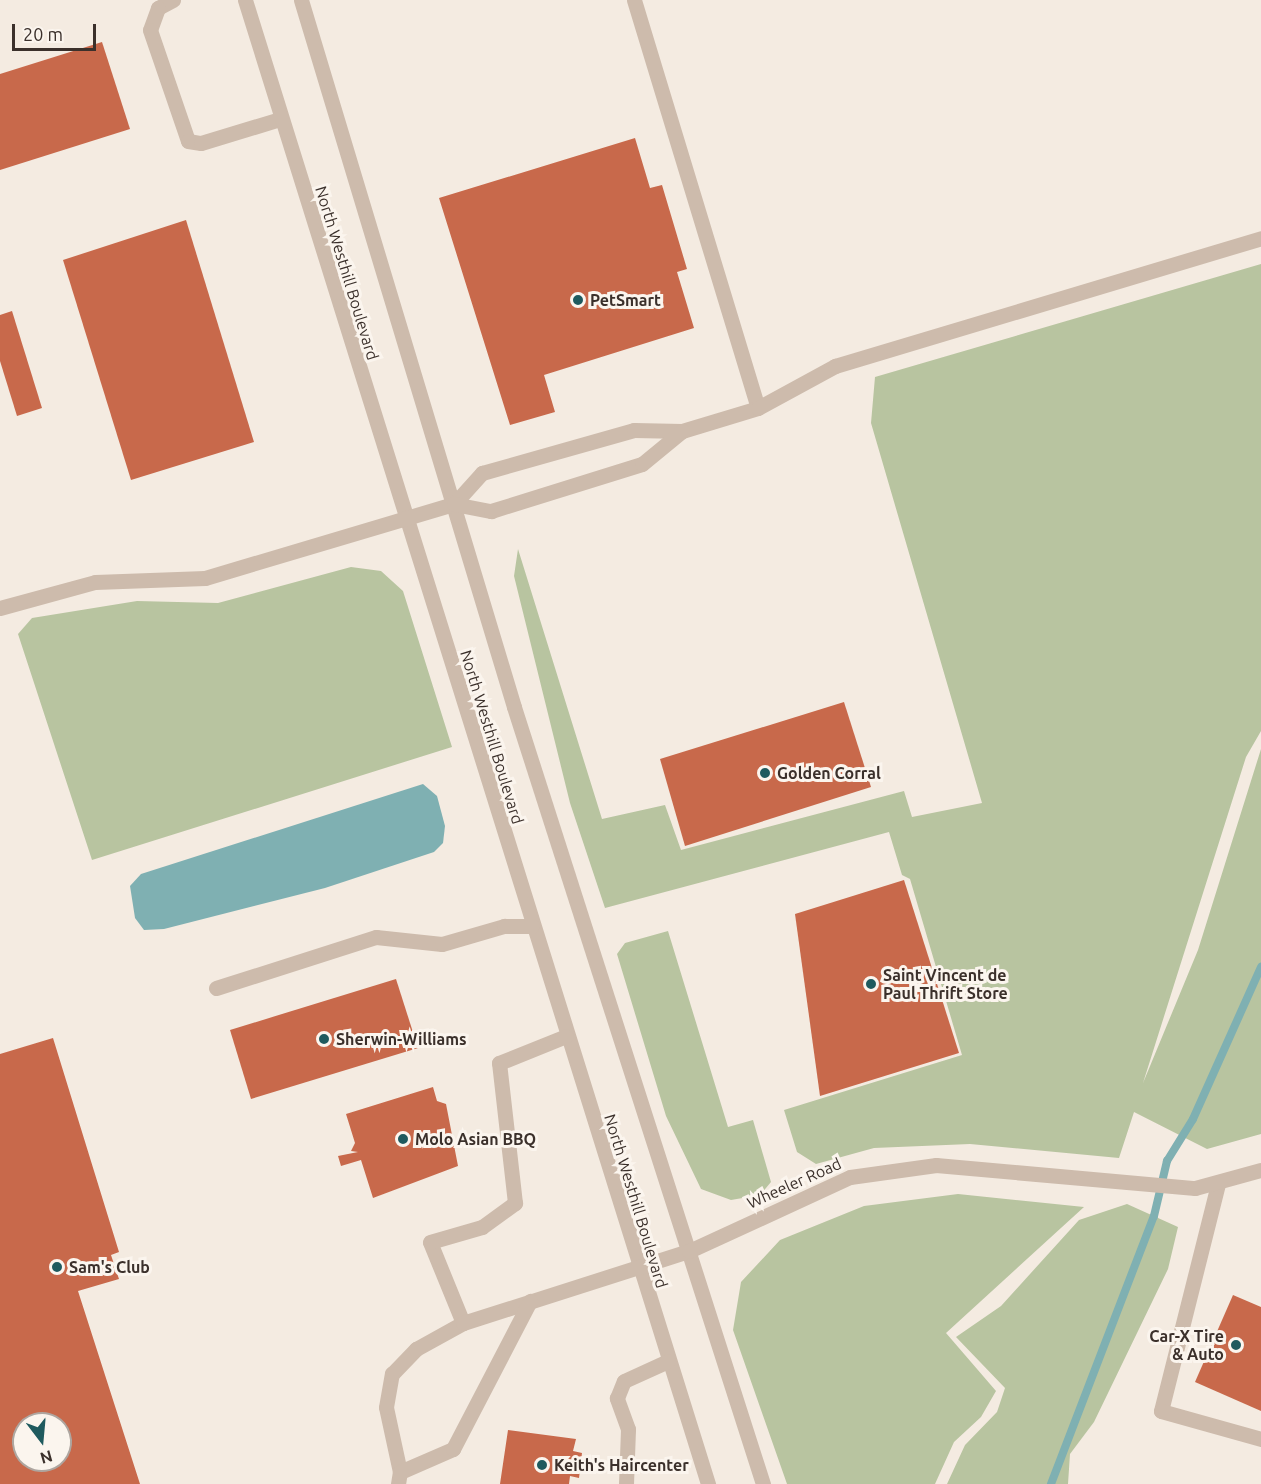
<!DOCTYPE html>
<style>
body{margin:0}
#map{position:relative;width:1261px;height:1484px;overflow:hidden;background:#f4ebe1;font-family:Ubuntu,sans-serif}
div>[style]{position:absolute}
.green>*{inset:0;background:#b8c4a0}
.water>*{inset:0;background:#7fb0b2}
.stream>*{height:8px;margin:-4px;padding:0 4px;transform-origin:4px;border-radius:4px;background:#7fb0b2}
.building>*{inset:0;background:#c8694b}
.minor>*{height:15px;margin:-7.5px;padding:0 7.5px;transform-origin:7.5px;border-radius:7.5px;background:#cdbbac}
.dots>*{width:16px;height:16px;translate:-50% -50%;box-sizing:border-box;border:3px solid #fbf5ee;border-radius:50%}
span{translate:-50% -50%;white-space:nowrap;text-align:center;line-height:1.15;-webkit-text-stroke:6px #fbf5ee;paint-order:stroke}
.street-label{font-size:16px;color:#3b302b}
.poi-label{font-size:16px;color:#3b302b;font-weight:700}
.left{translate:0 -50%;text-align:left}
.right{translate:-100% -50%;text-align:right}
.north{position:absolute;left:12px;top:1412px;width:60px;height:60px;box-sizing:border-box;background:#fbf5ee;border:2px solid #aea6a0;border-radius:50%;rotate:164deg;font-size:16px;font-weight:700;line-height:24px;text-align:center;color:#3b302b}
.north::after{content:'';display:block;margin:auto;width:21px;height:27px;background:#1f5a5e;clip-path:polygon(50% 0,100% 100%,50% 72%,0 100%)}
.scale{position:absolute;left:12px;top:24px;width:84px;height:27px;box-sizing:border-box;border:3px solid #3b302b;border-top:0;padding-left:8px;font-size:18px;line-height:21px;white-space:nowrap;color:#3b302b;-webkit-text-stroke:4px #fbf5ee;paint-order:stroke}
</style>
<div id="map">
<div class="green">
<div style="clip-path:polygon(1261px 264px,1261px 731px,1246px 757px,1143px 1083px,1198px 950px,1261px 749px,1261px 1134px,1207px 1149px,1134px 1112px,1119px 1158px,970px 1144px,874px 1148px,816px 1164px,797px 1152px,784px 1110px,962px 1055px,910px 879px,902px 875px,889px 832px,605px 908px,570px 803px,514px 576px,518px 549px,602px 819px,665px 805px,681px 850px,904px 791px,912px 817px,982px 803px,871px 423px,875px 377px)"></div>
<div style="clip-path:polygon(351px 567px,381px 571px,403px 591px,452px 747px,92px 860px,18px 634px,32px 618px,137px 601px,218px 603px)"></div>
<div style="clip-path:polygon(668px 931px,728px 1127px,753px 1120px,771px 1182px,760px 1195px,731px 1200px,701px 1189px,666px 1116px,617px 954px,625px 943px)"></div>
<div style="clip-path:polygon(958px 1194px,1084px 1207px,946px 1333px,996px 1391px,981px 1417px,954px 1442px,935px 1484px,787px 1484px,733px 1330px,741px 1282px,780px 1240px,864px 1206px)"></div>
<div style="clip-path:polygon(1127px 1204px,1178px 1227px,1168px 1269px,1094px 1422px,1070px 1454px,1068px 1484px,947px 1484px,965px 1445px,997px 1412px,1005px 1388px,956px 1337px,1001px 1306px,1079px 1220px)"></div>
</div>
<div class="water">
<div style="clip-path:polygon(423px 784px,437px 796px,445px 826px,443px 843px,434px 852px,325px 888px,164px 929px,144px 930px,135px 918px,130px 886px,141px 874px)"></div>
</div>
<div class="stream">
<div style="left:1051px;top:1484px;width:287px;rotate:-69deg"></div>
<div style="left:1154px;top:1216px;width:57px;rotate:-76.7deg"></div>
<div style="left:1167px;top:1161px;width:49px;rotate:-58.2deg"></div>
<div style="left:1193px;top:1119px;width:167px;rotate:-65.9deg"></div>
</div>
<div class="building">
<div style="clip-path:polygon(102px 42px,130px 129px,0 170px,0 74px)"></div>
<div style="clip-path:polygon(635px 138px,650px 188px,662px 185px,687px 269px,677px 272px,694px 328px,544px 375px,555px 412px,510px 425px,439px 198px)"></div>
<div style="clip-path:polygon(186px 220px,254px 442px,131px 480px,63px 260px)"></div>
<div style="clip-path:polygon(12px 311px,42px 408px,17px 416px,0 361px,0 315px)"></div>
<div style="clip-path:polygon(844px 702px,871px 787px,685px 846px,660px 759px)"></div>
<div style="clip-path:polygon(904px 880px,959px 1053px,820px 1096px,795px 914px)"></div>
<div style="clip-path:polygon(396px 979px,418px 1048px,251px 1099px,230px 1030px)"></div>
<div style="clip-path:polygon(evenodd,53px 1038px,119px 1252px,111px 1255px,119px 1279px,78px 1291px,140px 1484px,0 1484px,0 1054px,53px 1038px,24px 1424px,60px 1424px,60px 1460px,24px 1460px,24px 1424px)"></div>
<div style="clip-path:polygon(433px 1087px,437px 1101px,446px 1104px,458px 1166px,373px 1198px,361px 1160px,341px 1166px,338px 1156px,358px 1152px,351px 1151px,355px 1143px,346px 1114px)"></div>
<div style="clip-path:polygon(1233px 1295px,1261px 1307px,1261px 1411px,1195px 1382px)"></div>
<div style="clip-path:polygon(508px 1430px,576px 1439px,573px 1451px,582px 1453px,579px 1478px,570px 1476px,569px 1484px,500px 1484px)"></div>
</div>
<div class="minor">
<div style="left:173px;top:0;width:17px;rotate:152deg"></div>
<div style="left:158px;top:8px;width:23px;rotate:110deg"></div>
<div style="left:150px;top:30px;width:117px;rotate:71.1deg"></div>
<div style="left:188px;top:141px;width:13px;rotate:9deg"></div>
<div style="left:201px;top:143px;width:83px;rotate:-16.9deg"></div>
<div style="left:245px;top:0;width:1555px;rotate:72.67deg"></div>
<div style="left:301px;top:0;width:738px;rotate:73.23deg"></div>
<div style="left:514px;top:707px;width:816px;rotate:72.23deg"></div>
<div style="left:634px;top:0;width:426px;rotate:73.1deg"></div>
<div style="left:454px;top:504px;width:42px;rotate:-47.9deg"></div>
<div style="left:482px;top:473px;width:158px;rotate:-15.8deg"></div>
<div style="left:634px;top:430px;width:48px;rotate:1.2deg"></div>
<div style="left:682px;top:431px;width:79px;rotate:-16.8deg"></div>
<div style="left:758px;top:408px;width:88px;rotate:-28.6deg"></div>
<div style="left:835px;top:366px;width:445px;rotate:-16.7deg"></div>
<div style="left:0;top:608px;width:98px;rotate:-15.3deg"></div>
<div style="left:95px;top:582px;width:110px;rotate:-2.1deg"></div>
<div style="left:205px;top:578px;width:260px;rotate:-16.6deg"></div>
<div style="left:454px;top:504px;width:38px;rotate:11deg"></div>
<div style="left:491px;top:511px;width:158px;rotate:-17.3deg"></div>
<div style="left:642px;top:464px;width:52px;rotate:-39.5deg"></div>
<div style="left:216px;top:988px;width:168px;rotate:-17.7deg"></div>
<div style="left:376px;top:937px;width:66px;rotate:6.1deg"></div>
<div style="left:442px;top:944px;width:65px;rotate:-16.2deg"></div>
<div style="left:504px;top:926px;width:28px"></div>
<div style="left:1218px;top:1184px;width:234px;rotate:104.1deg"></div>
<div style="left:1161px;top:1411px;width:104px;rotate:15.6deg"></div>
<div style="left:463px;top:1323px;width:87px;rotate:-112.2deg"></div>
<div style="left:430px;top:1242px;width:54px;rotate:-16.1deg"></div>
<div style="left:482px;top:1227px;width:41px;rotate:-36deg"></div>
<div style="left:515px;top:1203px;width:141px;rotate:-96.5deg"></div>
<div style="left:499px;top:1063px;width:72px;rotate:-21.9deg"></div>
<div style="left:400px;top:1472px;width:66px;rotate:-102.2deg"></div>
<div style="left:386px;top:1407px;width:34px;rotate:-80deg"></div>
<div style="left:392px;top:1374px;width:35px;rotate:-46deg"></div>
<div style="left:416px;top:1349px;width:54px;rotate:-29deg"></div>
<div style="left:463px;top:1323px;width:237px;rotate:-17.7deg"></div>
<div style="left:689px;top:1251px;width:177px;rotate:-24.7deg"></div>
<div style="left:850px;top:1177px;width:87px;rotate:-7.9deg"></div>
<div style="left:936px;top:1165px;width:260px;rotate:5.1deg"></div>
<div style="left:1195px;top:1188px;width:68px;rotate:-15.3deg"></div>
<div style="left:398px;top:1484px;width:12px;rotate:-81deg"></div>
<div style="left:400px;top:1472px;width:58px;rotate:-23.5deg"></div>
<div style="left:453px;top:1449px;width:167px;rotate:-62.5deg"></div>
<div style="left:626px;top:1484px;width:55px;rotate:-87.9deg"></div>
<div style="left:628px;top:1429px;width:33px;rotate:-110deg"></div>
<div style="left:617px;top:1398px;width:18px;rotate:-68deg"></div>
<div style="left:624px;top:1381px;width:48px;rotate:-24.4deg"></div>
</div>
<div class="dots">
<div style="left:578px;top:300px;background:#1f5a5e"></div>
<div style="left:765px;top:773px;background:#1f5a5e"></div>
<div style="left:871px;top:984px;background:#1f5a5e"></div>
<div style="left:324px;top:1039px;background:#1f5a5e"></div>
<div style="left:403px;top:1139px;background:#1f5a5e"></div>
<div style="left:57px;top:1267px;background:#1f5a5e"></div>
<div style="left:1236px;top:1345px;background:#1f5a5e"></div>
<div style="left:542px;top:1465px;background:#1f5a5e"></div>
</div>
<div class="street-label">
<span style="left:347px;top:273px;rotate:73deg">North Westhill Boulevard</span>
<span style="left:492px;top:737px;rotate:73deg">North Westhill Boulevard</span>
<span style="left:794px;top:1183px;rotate:-24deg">Wheeler Road</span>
<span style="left:636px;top:1201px;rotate:73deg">North Westhill Boulevard</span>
</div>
<div class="poi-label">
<span class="left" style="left:590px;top:300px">PetSmart</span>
<span class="left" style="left:777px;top:773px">Golden Corral</span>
<span class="left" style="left:883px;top:984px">Saint Vincent de<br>Paul Thrift Store</span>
<span class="left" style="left:336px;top:1039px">Sherwin-Williams</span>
<span class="left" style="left:415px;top:1139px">Molo Asian BBQ</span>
<span class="left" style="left:69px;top:1267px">Sam's Club</span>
<span class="right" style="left:1224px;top:1345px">Car-X Tire<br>&amp; Auto</span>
<span class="left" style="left:554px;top:1465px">Keith's Haircenter</span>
</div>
<div class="north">N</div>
<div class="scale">20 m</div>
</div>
